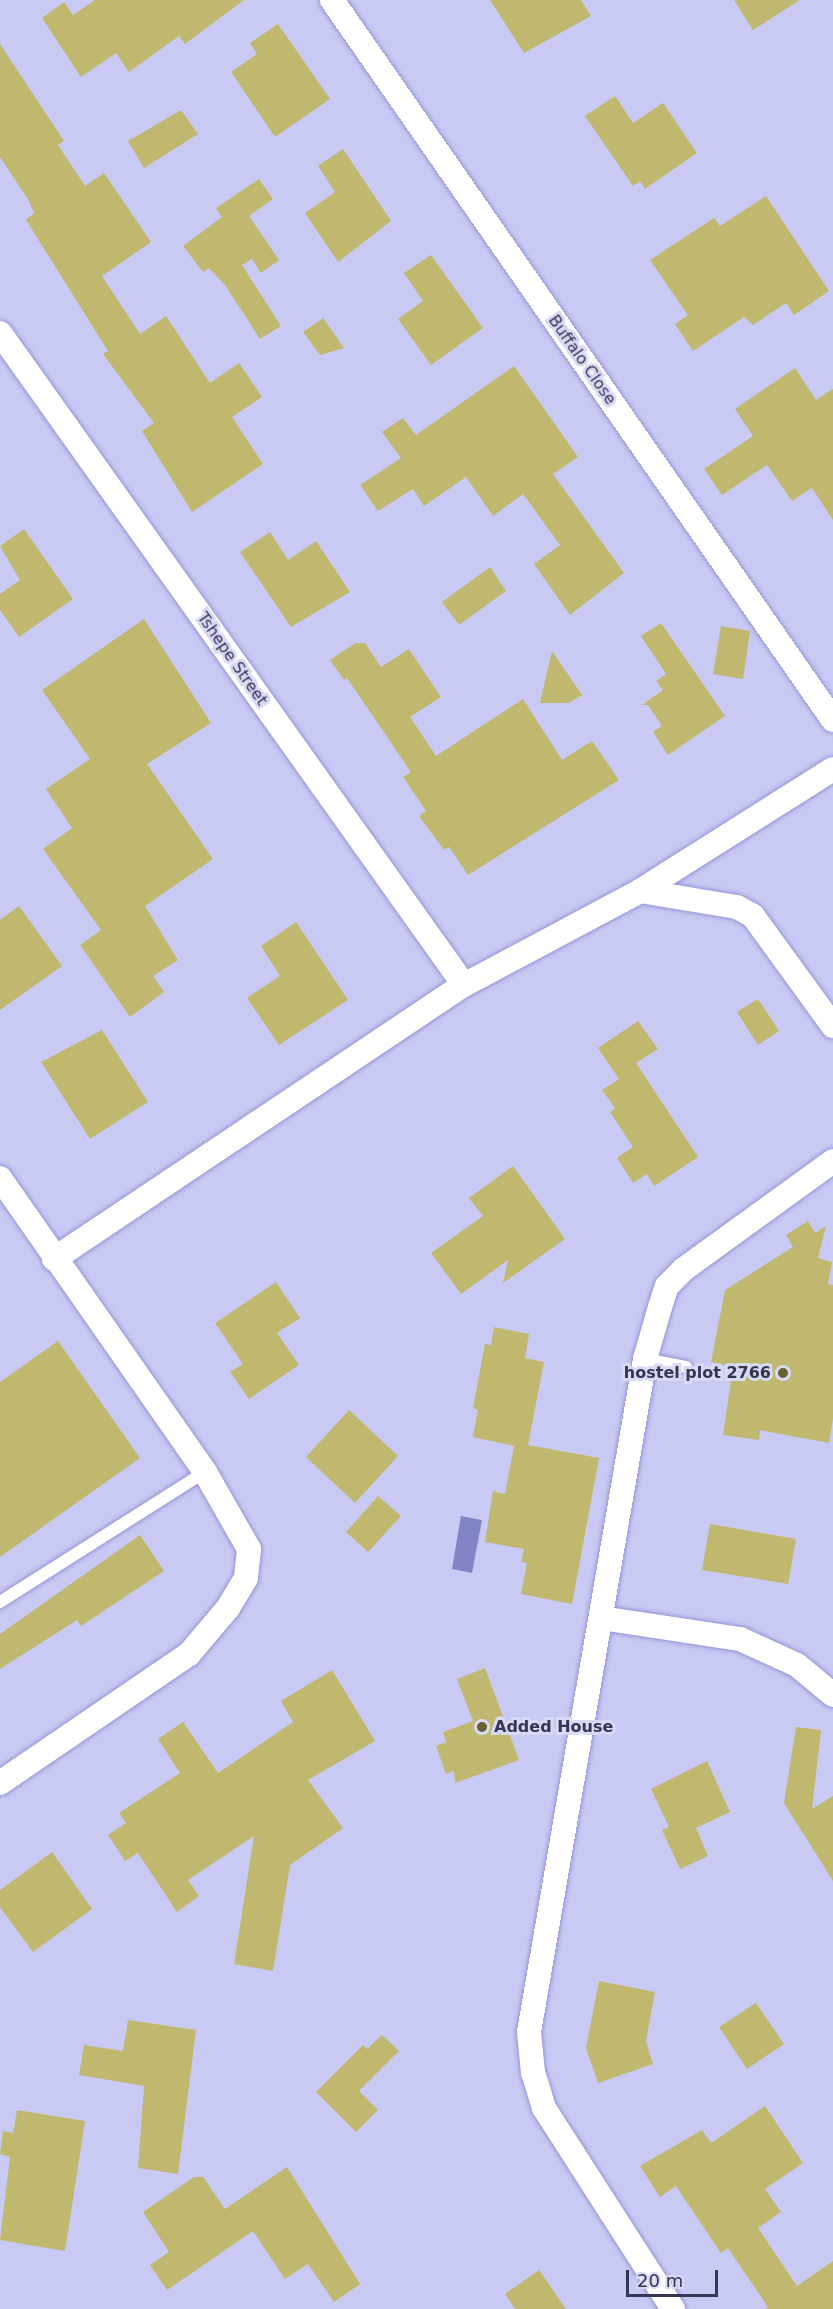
<!DOCTYPE html>
<style>
body{margin:0}
#map{position:relative;width:833px;height:2309px;overflow:hidden;background:#c8caf3;font-family:"DejaVu Sans",sans-serif}
div>[style]{position:absolute}
.water>*{inset:0;background:#8384c5}
.building>*{inset:0;background:#c0b86f}
.roads{filter:drop-shadow(0 0 2px #9596d8) drop-shadow(0 0 2px #9596d8)}
.lane>*{height:12px;margin:-6px;padding:0 6px;transform-origin:6px;border-radius:6px;background:#fff}
.street>*{height:24px;margin:-12px;padding:0 12px;transform-origin:12px;border-radius:12px;background:#fff}
.dots>*{width:16px;height:16px;translate:-50% -50%;box-sizing:border-box;border:3px solid #d7d9f5;border-radius:50%}
span{translate:-50% -50%;white-space:nowrap;text-align:center;line-height:1.15;-webkit-text-stroke:6px #d7d9f5;paint-order:stroke}
.street-label{font-size:16px;color:#353651}
.poi-label{font-size:16px;color:#353651;font-weight:700}
.right{translate:-100% -50%;text-align:right}
.left{translate:0 -50%;text-align:left}
.scale{position:absolute;left:626px;top:2270px;width:92px;height:27px;box-sizing:border-box;border:3px solid #353651;border-top:0;padding-left:8px;font-size:18px;line-height:21px;white-space:nowrap;color:#353651;-webkit-text-stroke:4px #d7d9f5;paint-order:stroke}
</style>
<div id="map">
<div class="water">
<div style="clip-path:polygon(461px 1516px,482px 1520px,472px 1573px,452px 1569px)"></div>
</div>
<div class="building">
<div style="clip-path:polygon(95px 0,244px 0,185px 44px,179px 36px,129px 72px,116px 53px,81px 77px,42px 18px,64px 2px,73px 15px)"></div>
<div style="clip-path:polygon(490px 0,581px 0,591px 16px,524px 53px)"></div>
<div style="clip-path:polygon(734px 0,800px 0,753px 30px)"></div>
<div style="clip-path:polygon(278px 24px,330px 99px,275px 137px,231px 72px,257px 54px,250px 43px)"></div>
<div style="clip-path:polygon(0 44px,64px 141px,58px 145px,85px 186px,104px 173px,151px 242px,102px 276px,140px 334px,166px 316px,210px 383px,239px 363px,262px 397px,232px 417px,263px 464px,192px 512px,142px 431px,154px 423px,103px 354px,108px 351px,26px 220px,34px 213px,29px 201px,0 157px)"></div>
<div style="clip-path:polygon(615px 96px,633px 123px,663px 103px,697px 153px,645px 189px,640px 181px,633px 186px,585px 116px)"></div>
<div style="clip-path:polygon(181px 110px,198px 134px,144px 168px,128px 141px)"></div>
<div style="clip-path:polygon(343px 149px,391px 221px,338px 262px,305px 213px,335px 192px,318px 166px)"></div>
<div style="clip-path:polygon(259px 179px,273px 199px,249px 216px,279px 260px,261px 273px,252px 259px,242px 265px,281px 326px,260px 339px,225px 285px,209px 268px,203px 272px,183px 246px,222px 217px,216px 208px)"></div>
<div style="clip-path:polygon(766px 196px,829px 291px,794px 315px,786px 303px,753px 325px,744px 317px,693px 351px,675px 324px,688px 315px,650px 260px,714px 218px,720px 226px)"></div>
<div style="clip-path:polygon(431px 255px,483px 328px,431px 365px,398px 319px,423px 301px,404px 273px)"></div>
<div style="clip-path:polygon(323px 318px,344px 348px,320px 355px,303px 332px)"></div>
<div style="clip-path:polygon(514px 366px,578px 457px,553px 474px,624px 573px,570px 615px,534px 564px,560px 545px,523px 494px,493px 516px,466px 477px,424px 506px,413px 489px,378px 511px,360px 485px,401px 458px,382px 432px,403px 418px,416px 435px)"></div>
<div style="clip-path:polygon(795px 368px,816px 400px,833px 389px,833px 520px,812px 488px,792px 501px,767px 465px,722px 495px,704px 469px,753px 436px,735px 409px)"></div>
<div style="clip-path:polygon(24px 529px,73px 599px,19px 637px,0 610px,0 594px,20px 580px,0 546px)"></div>
<div style="clip-path:polygon(270px 532px,288px 560px,316px 541px,350px 592px,291px 627px,240px 552px)"></div>
<div style="clip-path:polygon(490px 567px,506px 591px,459px 625px,442px 602px)"></div>
<div style="clip-path:polygon(144px 619px,211px 723px,147px 764px,213px 859px,145px 906px,178px 960px,153px 976px,164px 992px,130px 1017px,80px 945px,101px 930px,43px 849px,72px 828px,46px 789px,90px 759px,42px 690px)"></div>
<div style="clip-path:polygon(661px 623px,725px 716px,668px 755px,653px 732px,662px 726px,648px 705px,642px 705px,663px 690px,656px 681px,666px 674px,641px 636px)"></div>
<div style="clip-path:polygon(721px 626px,750px 631px,743px 679px,713px 674px)"></div>
<div style="clip-path:polygon(355px 643px,365px 643px,381px 667px,409px 649px,441px 697px,410px 717px,436px 756px,523px 699px,562px 760px,592px 741px,619px 780px,468px 875px,449px 847px,444px 850px,419px 816px,426px 811px,403px 777px,411px 772px,347px 678px,344px 680px,330px 660px)"></div>
<div style="clip-path:polygon(552px 651px,582px 695px,569px 703px,540px 703px)"></div>
<div style="clip-path:polygon(19px 906px,62px 966px,0 1010px,0 920px)"></div>
<div style="clip-path:polygon(296px 922px,348px 1000px,279px 1045px,247px 998px,280px 976px,261px 946px)"></div>
<div style="clip-path:polygon(758px 999px,779px 1031px,758px 1045px,737px 1012px)"></div>
<div style="clip-path:polygon(638px 1021px,658px 1049px,636px 1063px,698px 1157px,654px 1186px,647px 1174px,633px 1183px,617px 1158px,633px 1147px,610px 1112px,615px 1108px,602px 1090px,619px 1079px,598px 1048px)"></div>
<div style="clip-path:polygon(102px 1030px,148px 1102px,90px 1139px,41px 1062px)"></div>
<div style="clip-path:polygon(513px 1166px,565px 1239px,503px 1283px,508px 1260px,461px 1294px,431px 1253px,483px 1216px,469px 1198px)"></div>
<div style="clip-path:polygon(808px 1221px,815px 1233px,826px 1226px,818px 1258px,832px 1262px,828px 1284px,833px 1285px,833px 1419px,829px 1443px,760px 1430px,759px 1440px,723px 1435px,733px 1367px,711px 1362px,725px 1290px,793px 1247px,786px 1235px)"></div>
<div style="clip-path:polygon(276px 1282px,300px 1318px,277px 1333px,299px 1365px,249px 1399px,230px 1372px,243px 1364px,215px 1323px)"></div>
<div style="clip-path:polygon(494px 1327px,529px 1334px,525px 1358px,544px 1362px,528px 1445px,599px 1458px,572px 1604px,521px 1594px,527px 1563px,521px 1562px,524px 1549px,485px 1542px,493px 1491px,505px 1494px,514px 1446px,473px 1437px,478px 1410px,473px 1408px,485px 1344px,491px 1345px)"></div>
<div style="clip-path:polygon(58px 1341px,140px 1458px,0 1557px,0 1382px)"></div>
<div style="clip-path:polygon(349px 1410px,398px 1456px,355px 1503px,306px 1457px)"></div>
<div style="clip-path:polygon(378px 1496px,401px 1516px,368px 1552px,346px 1532px)"></div>
<div style="clip-path:polygon(710px 1524px,796px 1539px,788px 1584px,702px 1570px)"></div>
<div style="clip-path:polygon(140px 1535px,164px 1571px,81px 1626px,77px 1620px,0 1669px,0 1634px)"></div>
<div style="clip-path:polygon(485px 1668px,519px 1760px,455px 1783px,454px 1771px,446px 1774px,436px 1746px,446px 1742px,443px 1732px,473px 1721px,457px 1679px)"></div>
<div style="clip-path:polygon(332px 1670px,375px 1741px,308px 1780px,343px 1828px,290px 1865px,273px 1971px,234px 1964px,254px 1836px,188px 1880px,199px 1896px,177px 1912px,138px 1853px,125px 1861px,108px 1835px,126px 1823px,119px 1813px,180px 1773px,158px 1739px,183px 1722px,218px 1773px,293px 1722px,281px 1701px)"></div>
<div style="clip-path:polygon(796px 1727px,821px 1730px,812px 1809px,833px 1796px,833px 1881px,784px 1803px)"></div>
<div style="clip-path:polygon(707px 1761px,730px 1812px,696px 1828px,708px 1856px,680px 1869px,662px 1830px,669px 1827px,651px 1789px)"></div>
<div style="clip-path:polygon(52px 1852px,92px 1909px,33px 1952px,0 1907px,0 1890px)"></div>
<div style="clip-path:polygon(599px 1981px,655px 1992px,646px 2041px,653px 2064px,598px 2083px,586px 2048px)"></div>
<div style="clip-path:polygon(756px 2003px,784px 2044px,747px 2069px,719px 2027px)"></div>
<div style="clip-path:polygon(128px 2020px,196px 2030px,178px 2174px,138px 2168px,144px 2086px,79px 2075px,84px 2045px,123px 2051px)"></div>
<div style="clip-path:polygon(382px 2035px,399px 2051px,359px 2091px,378px 2110px,356px 2132px,316px 2092px,363px 2045px,367px 2049px)"></div>
<div style="clip-path:polygon(765px 2106px,803px 2163px,765px 2189px,781px 2212px,758px 2228px,797px 2286px,833px 2261px,833px 2309px,765px 2309px,768px 2307px,728px 2248px,721px 2253px,676px 2186px,660px 2197px,640px 2166px,702px 2130px,711px 2143px)"></div>
<div style="clip-path:polygon(17px 2110px,85px 2121px,65px 2251px,0 2240px,10px 2157px,0 2154px,3px 2131px,13px 2133px)"></div>
<div style="clip-path:polygon(287px 2167px,360px 2284px,334px 2302px,308px 2264px,285px 2279px,253px 2231px,167px 2290px,150px 2265px,169px 2252px,143px 2212px,194px 2177px,203px 2177px,225px 2209px)"></div>
<div style="clip-path:polygon(539px 2270px,566px 2309px,515px 2309px,505px 2294px)"></div>
</div>
<div class="roads">
<div class="lane">
<div style="left:645px;top:1359px;width:42px;rotate:11deg"></div>
<div style="left:0;top:1602px;width:243px;rotate:-32.4deg"></div>
</div>
<div class="street">
<div style="left:332px;top:0;width:877px;rotate:55.17deg"></div>
<div style="left:0;top:333px;width:800px;rotate:54.56deg"></div>
<div style="left:640px;top:891px;width:98px;rotate:9.4deg"></div>
<div style="left:737px;top:907px;width:18px;rotate:29deg"></div>
<div style="left:753px;top:916px;width:136px;rotate:54deg"></div>
<div style="left:0;top:1178px;width:358px;rotate:55.1deg"></div>
<div style="left:205px;top:1472px;width:89px;rotate:60.3deg"></div>
<div style="left:249px;top:1549px;width:29px;rotate:96deg"></div>
<div style="left:246px;top:1578px;width:35px;rotate:121deg"></div>
<div style="left:228px;top:1608px;width:60px;rotate:130.3deg"></div>
<div style="left:189px;top:1654px;width:229px;rotate:145.7deg"></div>
<div style="left:54px;top:1259px;width:493px;rotate:-33.8deg"></div>
<div style="left:464px;top:985px;width:200px;rotate:-28.1deg"></div>
<div style="left:640px;top:891px;width:228px;rotate:-32.3deg"></div>
<div style="left:601px;top:1618px;width:141px;rotate:8.6deg"></div>
<div style="left:740px;top:1639px;width:63px;rotate:24.5deg"></div>
<div style="left:797px;top:1665px;width:47px;rotate:39.8deg"></div>
<div style="left:673px;top:2309px;width:239px;rotate:-122.7deg"></div>
<div style="left:544px;top:2108px;width:37px;rotate:-107deg"></div>
<div style="left:533px;top:2073px;width:41px;rotate:-95.6deg"></div>
<div style="left:529px;top:2032px;width:683px;rotate:-80.22deg"></div>
<div style="left:645px;top:1359px;width:54px;rotate:-73.9deg"></div>
<div style="left:660px;top:1307px;width:22px;rotate:-72deg"></div>
<div style="left:667px;top:1286px;width:24px;rotate:-45deg"></div>
<div style="left:684px;top:1269px;width:184px;rotate:-35.9deg"></div>
</div>
</div>
<div class="dots">
<div style="left:783px;top:1373px;background:#67612e"></div>
<div style="left:482px;top:1727px;background:#67612e"></div>
</div>
<div class="street-label">
<span style="left:582px;top:360px;rotate:55deg">Buffalo Close</span>
<span style="left:232px;top:659px;rotate:55deg">Tshepe Street</span>
</div>
<div class="poi-label">
<span class="right" style="left:771px;top:1373px">hostel plot 2766</span>
<span class="left" style="left:494px;top:1727px">Added House</span>
</div>
<div class="scale">20 m</div>
</div>
